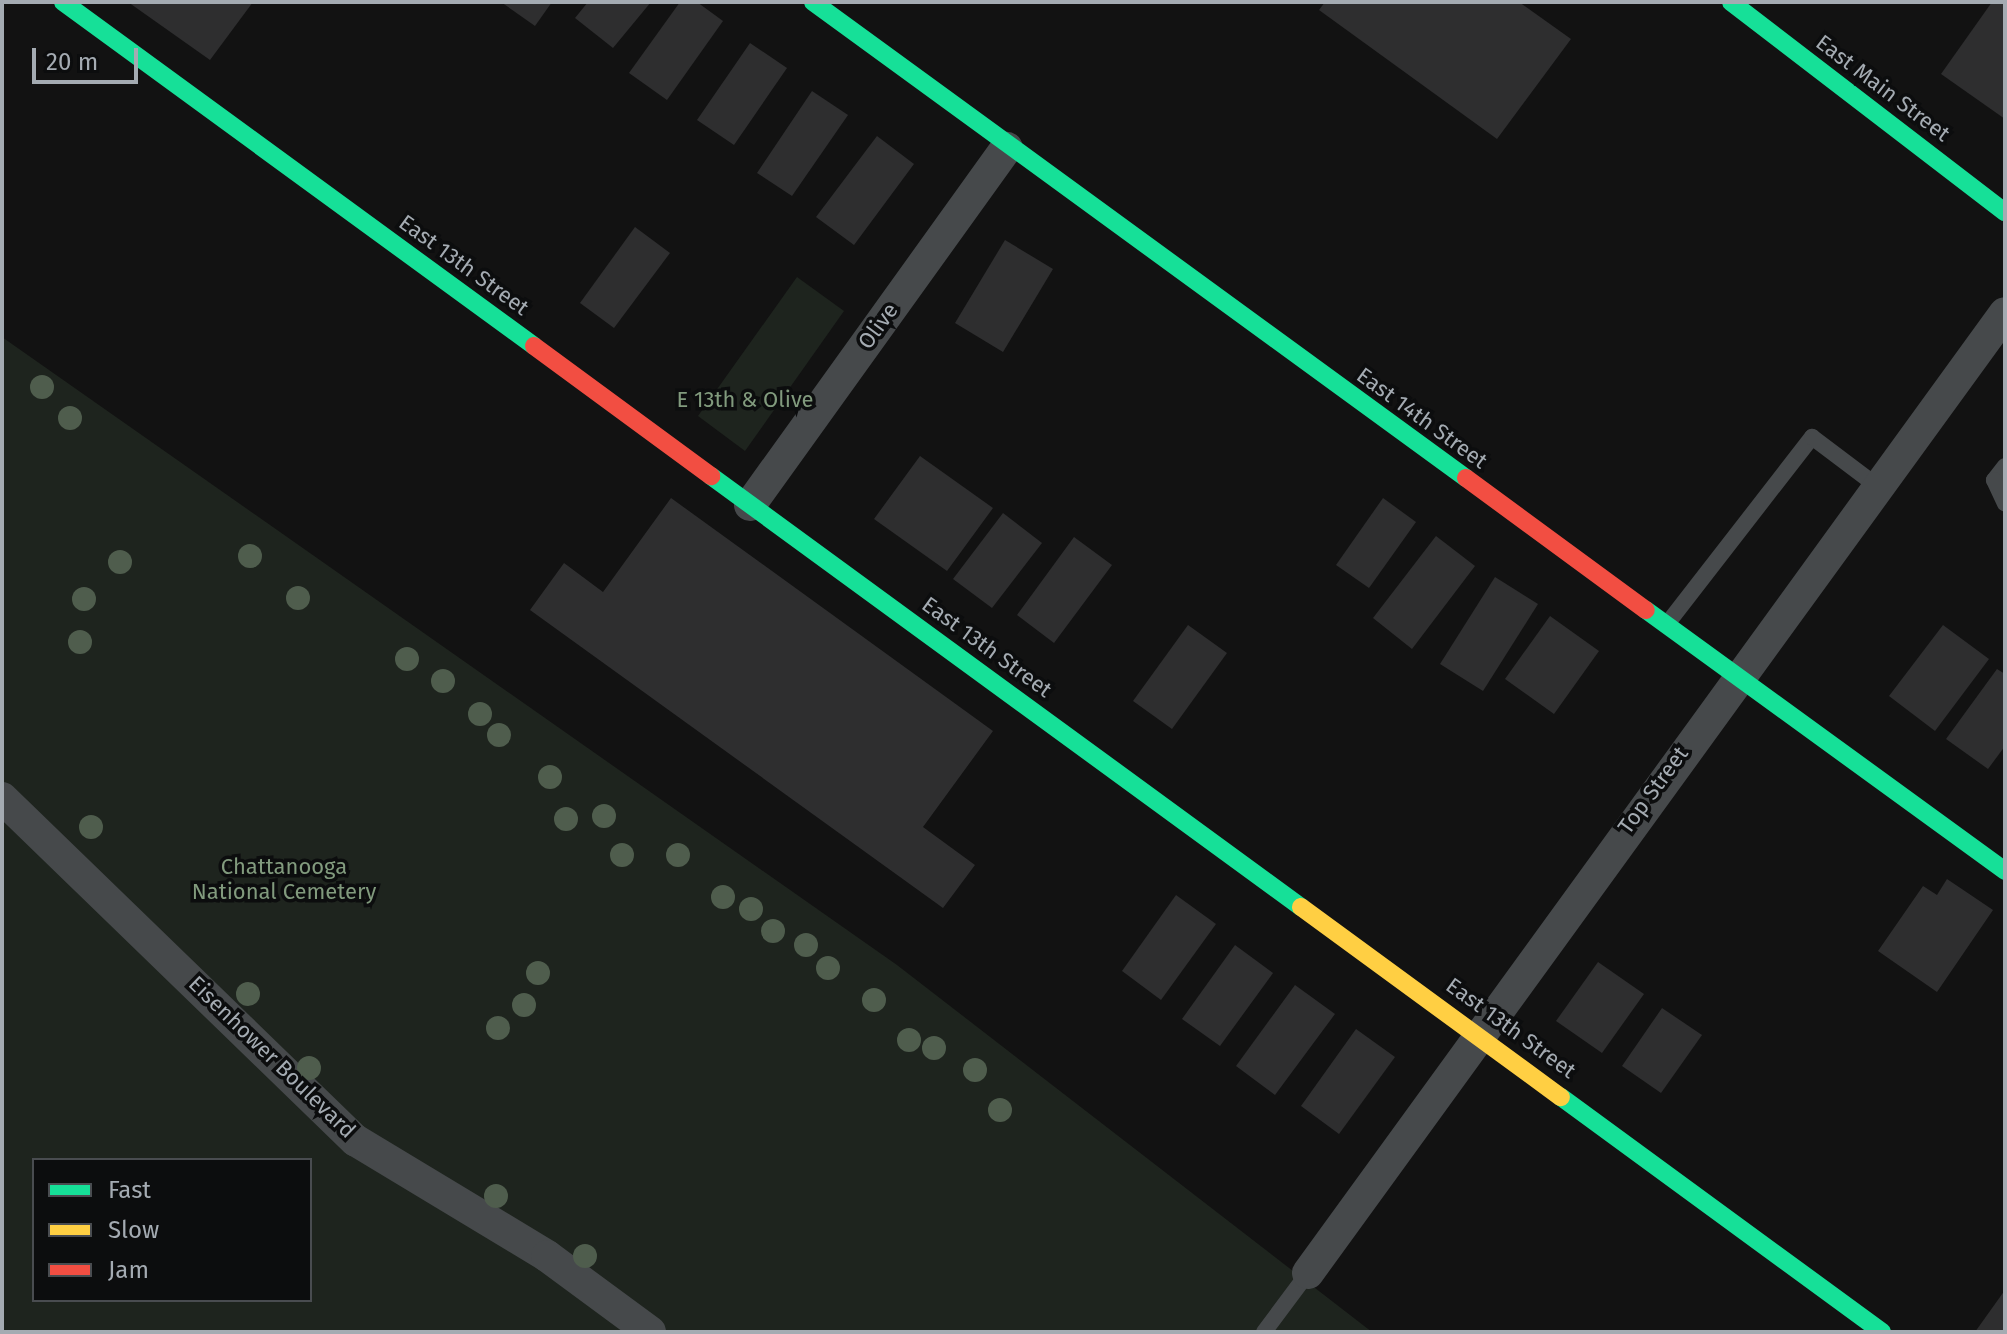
<!DOCTYPE html>
<style>
body{margin:0}
#map{position:relative;width:2007px;height:1334px;overflow:hidden;background:#121212;font-family:"Fira Sans",sans-serif}
div>[style]{position:absolute}
.green>*{inset:0;background:#1e241e}
.building>*{inset:0;background:#2e2e2f}
.lane>*{height:16px;margin:-8px;padding:0 8px;transform-origin:8px;border-radius:8px;background:#46494b}
.street>*{height:32px;margin:-16px;padding:0 16px;transform-origin:16px;border-radius:16px;background:#46494b}
.fast>*{height:18px;margin:-9px;padding:0 9px;transform-origin:9px;border-radius:9px;background:#16e098}
.slow>*{height:18px;margin:-9px;padding:0 9px;transform-origin:9px;border-radius:9px;background:#ffcf43}
.jam>*{height:18px;margin:-9px;padding:0 9px;transform-origin:9px;border-radius:9px;background:#f24e42}
.trees>*{width:24px;height:24px;margin:-12px;border-radius:50%;background:#4f5d4d}
span{translate:-50% -50%;white-space:nowrap;text-align:center;line-height:1.15;-webkit-text-stroke:7px #0c0d0e;paint-order:stroke}
.street-label{font-size:22px;color:#a4abb2}
.park-label{font-size:22px;color:#819a7d}
.frame{position:absolute;inset:0;border:4px solid #a4abb2;pointer-events:none}
.legend{position:absolute;left:32px;top:1158px;width:280px;height:144px;box-sizing:border-box;background:#0c0d0e;border:2px solid #494c50;margin:0;padding:10px 14px;list-style:none;font-size:24px;color:#a4abb2}
.legend li{display:flex;align-items:center;gap:16px;height:40px}
.legend b{width:40px;border:2px solid #494c50}
.scale{position:absolute;left:32px;top:48px;width:106px;height:36px;box-sizing:border-box;border:4px solid #a4abb2;border-top:0;padding-left:10px;font-size:24px;line-height:28px;white-space:nowrap;color:#a4abb2;-webkit-text-stroke:6px #0c0d0e;paint-order:stroke}
</style>
<div id="map">
<div class="green">
<div style="clip-path:polygon(797px 277px,844px 311px,745px 451px,698px 416px)"></div>
<div style="clip-path:polygon(evenodd,2px 337px,897px 965px,1372px 1332px,2px 1332px,2px 337px,34px 1160px,310px 1160px,310px 1300px,34px 1300px,34px 1160px)"></div>
</div>
<div class="building">
<div style="clip-path:polygon(128px 2px,253px 2px,210px 60px)"></div>
<div style="clip-path:polygon(501px 2px,552px 2px,535px 26px)"></div>
<div style="clip-path:polygon(588px 2px,651px 2px,613px 48px,575px 18px)"></div>
<div style="clip-path:polygon(680px 2px,697px 2px,723px 21px,667px 100px,629px 73px)"></div>
<div style="clip-path:polygon(1325px 2px,1519px 2px,1571px 39px,1497px 139px,1319px 10px)"></div>
<div style="clip-path:polygon(1992px 2px,2005px 2px,2005px 119px,1941px 74px)"></div>
<div style="clip-path:polygon(750px 43px,787px 68px,734px 145px,697px 120px)"></div>
<div style="clip-path:polygon(812px 91px,848px 115px,792px 196px,757px 173px)"></div>
<div style="clip-path:polygon(877px 136px,914px 164px,854px 245px,816px 217px)"></div>
<div style="clip-path:polygon(635px 227px,670px 253px,614px 328px,580px 303px)"></div>
<div style="clip-path:polygon(1005px 240px,1053px 269px,1003px 352px,955px 323px)"></div>
<div style="clip-path:polygon(920px 456px,993px 508px,947px 571px,874px 519px)"></div>
<div style="clip-path:polygon(671px 498px,993px 731px,923px 827px,975px 865px,943px 908px,530px 610px,564px 563px,603px 592px)"></div>
<div style="clip-path:polygon(1383px 498px,1416px 522px,1369px 588px,1336px 565px)"></div>
<div style="clip-path:polygon(1003px 513px,1042px 543px,992px 608px,953px 579px)"></div>
<div style="clip-path:polygon(1436px 536px,1475px 566px,1412px 649px,1373px 618px)"></div>
<div style="clip-path:polygon(1074px 537px,1112px 565px,1054px 643px,1017px 615px)"></div>
<div style="clip-path:polygon(1495px 577px,1538px 604px,1483px 691px,1440px 664px)"></div>
<div style="clip-path:polygon(1550px 616px,1599px 651px,1554px 714px,1505px 679px)"></div>
<div style="clip-path:polygon(1188px 625px,1227px 653px,1172px 729px,1133px 701px)"></div>
<div style="clip-path:polygon(1943px 625px,1989px 659px,1935px 731px,1889px 696px)"></div>
<div style="clip-path:polygon(1997px 669px,2005px 674px,2005px 746px,1988px 769px,1946px 739px)"></div>
<div style="clip-path:polygon(1947px 879px,1993px 910px,1937px 992px,1878px 951px,1923px 886px,1937px 895px)"></div>
<div style="clip-path:polygon(1176px 895px,1216px 924px,1161px 1000px,1122px 971px)"></div>
<div style="clip-path:polygon(1235px 945px,1273px 973px,1220px 1046px,1182px 1019px)"></div>
<div style="clip-path:polygon(1598px 962px,1644px 994px,1602px 1053px,1556px 1021px)"></div>
<div style="clip-path:polygon(1295px 985px,1335px 1014px,1275px 1095px,1236px 1066px)"></div>
<div style="clip-path:polygon(1662px 1008px,1702px 1035px,1661px 1093px,1622px 1066px)"></div>
<div style="clip-path:polygon(1356px 1029px,1395px 1057px,1339px 1134px,1301px 1106px)"></div>
<div style="clip-path:polygon(2005px 1290px,2005px 1332px,1975px 1332px)"></div>
</div>
<div class="lane">
<div style="left:2005px;top:466px;width:18px;rotate:128deg"></div>
<div style="left:1994px;top:480px;width:26px;rotate:65deg"></div>
<div style="left:1667px;top:624px;width:237px;rotate:-52.2deg"></div>
<div style="left:1812px;top:437px;width:81px;rotate:37deg"></div>
<div style="left:1264px;top:1332px;width:74px;rotate:-53.3deg"></div>
</div>
<div class="street">
<div style="left:750px;top:505px;width:440px;rotate:-54.3deg"></div>
<div style="left:2px;top:798px;width:492px;rotate:44.1deg"></div>
<div style="left:355px;top:1140px;width:224px;rotate:31.1deg"></div>
<div style="left:547px;top:1256px;width:128px;rotate:36.4deg"></div>
<div style="left:1308px;top:1273px;width:1186px;rotate:-54.02deg"></div>
</div>
<div class="fast">
<div style="left:63px;top:2px;width:583px;rotate:36.14deg"></div>
<div style="left:813px;top:2px;width:808px;rotate:36.09deg"></div>
<div style="left:1731px;top:2px;width:345px;rotate:37.5deg"></div>
<div style="left:711px;top:476px;width:731px;rotate:36.15deg"></div>
<div style="left:1646px;top:610px;width:444px;rotate:36deg"></div>
<div style="left:1561px;top:1097px;width:398px;rotate:36.2deg"></div>
</div>
<div class="slow">
<div style="left:1301px;top:907px;width:322px;rotate:36.2deg"></div>
</div>
<div class="jam">
<div style="left:534px;top:346px;width:220px;rotate:36.3deg"></div>
<div style="left:1466px;top:478px;width:223px;rotate:36.3deg"></div>
</div>
<div class="trees">
<div style="left:42px;top:387px"></div>
<div style="left:70px;top:418px"></div>
<div style="left:250px;top:556px"></div>
<div style="left:120px;top:562px"></div>
<div style="left:298px;top:598px"></div>
<div style="left:84px;top:599px"></div>
<div style="left:80px;top:642px"></div>
<div style="left:407px;top:659px"></div>
<div style="left:443px;top:681px"></div>
<div style="left:480px;top:714px"></div>
<div style="left:499px;top:735px"></div>
<div style="left:550px;top:777px"></div>
<div style="left:604px;top:816px"></div>
<div style="left:566px;top:819px"></div>
<div style="left:91px;top:827px"></div>
<div style="left:622px;top:855px"></div>
<div style="left:678px;top:855px"></div>
<div style="left:723px;top:897px"></div>
<div style="left:751px;top:909px"></div>
<div style="left:773px;top:931px"></div>
<div style="left:806px;top:945px"></div>
<div style="left:828px;top:968px"></div>
<div style="left:538px;top:973px"></div>
<div style="left:248px;top:994px"></div>
<div style="left:874px;top:1000px"></div>
<div style="left:524px;top:1005px"></div>
<div style="left:498px;top:1028px"></div>
<div style="left:909px;top:1040px"></div>
<div style="left:934px;top:1048px"></div>
<div style="left:309px;top:1068px"></div>
<div style="left:975px;top:1070px"></div>
<div style="left:1000px;top:1110px"></div>
<div style="left:496px;top:1196px"></div>
<div style="left:585px;top:1256px"></div>
</div>
<div class="street-label">
<span style="left:1883px;top:88px;rotate:37deg">East Main Street</span>
<span style="left:464px;top:265px;rotate:36deg">East 13th Street</span>
<span style="left:878px;top:326px;rotate:-54deg">Olive</span>
<span style="left:1422px;top:418px;rotate:36deg">East 14th Street</span>
<span style="left:987px;top:647px;rotate:36deg">East 13th Street</span>
<span style="left:1653px;top:790px;rotate:-54deg">Top Street</span>
<span style="left:1511px;top:1028px;rotate:36deg">East 13th Street</span>
<span style="left:272px;top:1057px;rotate:44deg">Eisenhower Boulevard</span>
</div>
<div class="park-label">
<span style="left:745px;top:400px">E 13th &amp; Olive</span>
<span style="left:284px;top:879px">Chattanooga<br>National Cemetery</span>
</div>
<div class="frame"></div>
<ul class="legend">
<li><b style="height:10px;background:#16e098"></b>Fast</li>
<li><b style="height:10px;background:#ffcf43"></b>Slow</li>
<li><b style="height:10px;background:#f24e42"></b>Jam</li>
</ul>
<div class="scale">20 m</div>
</div>
